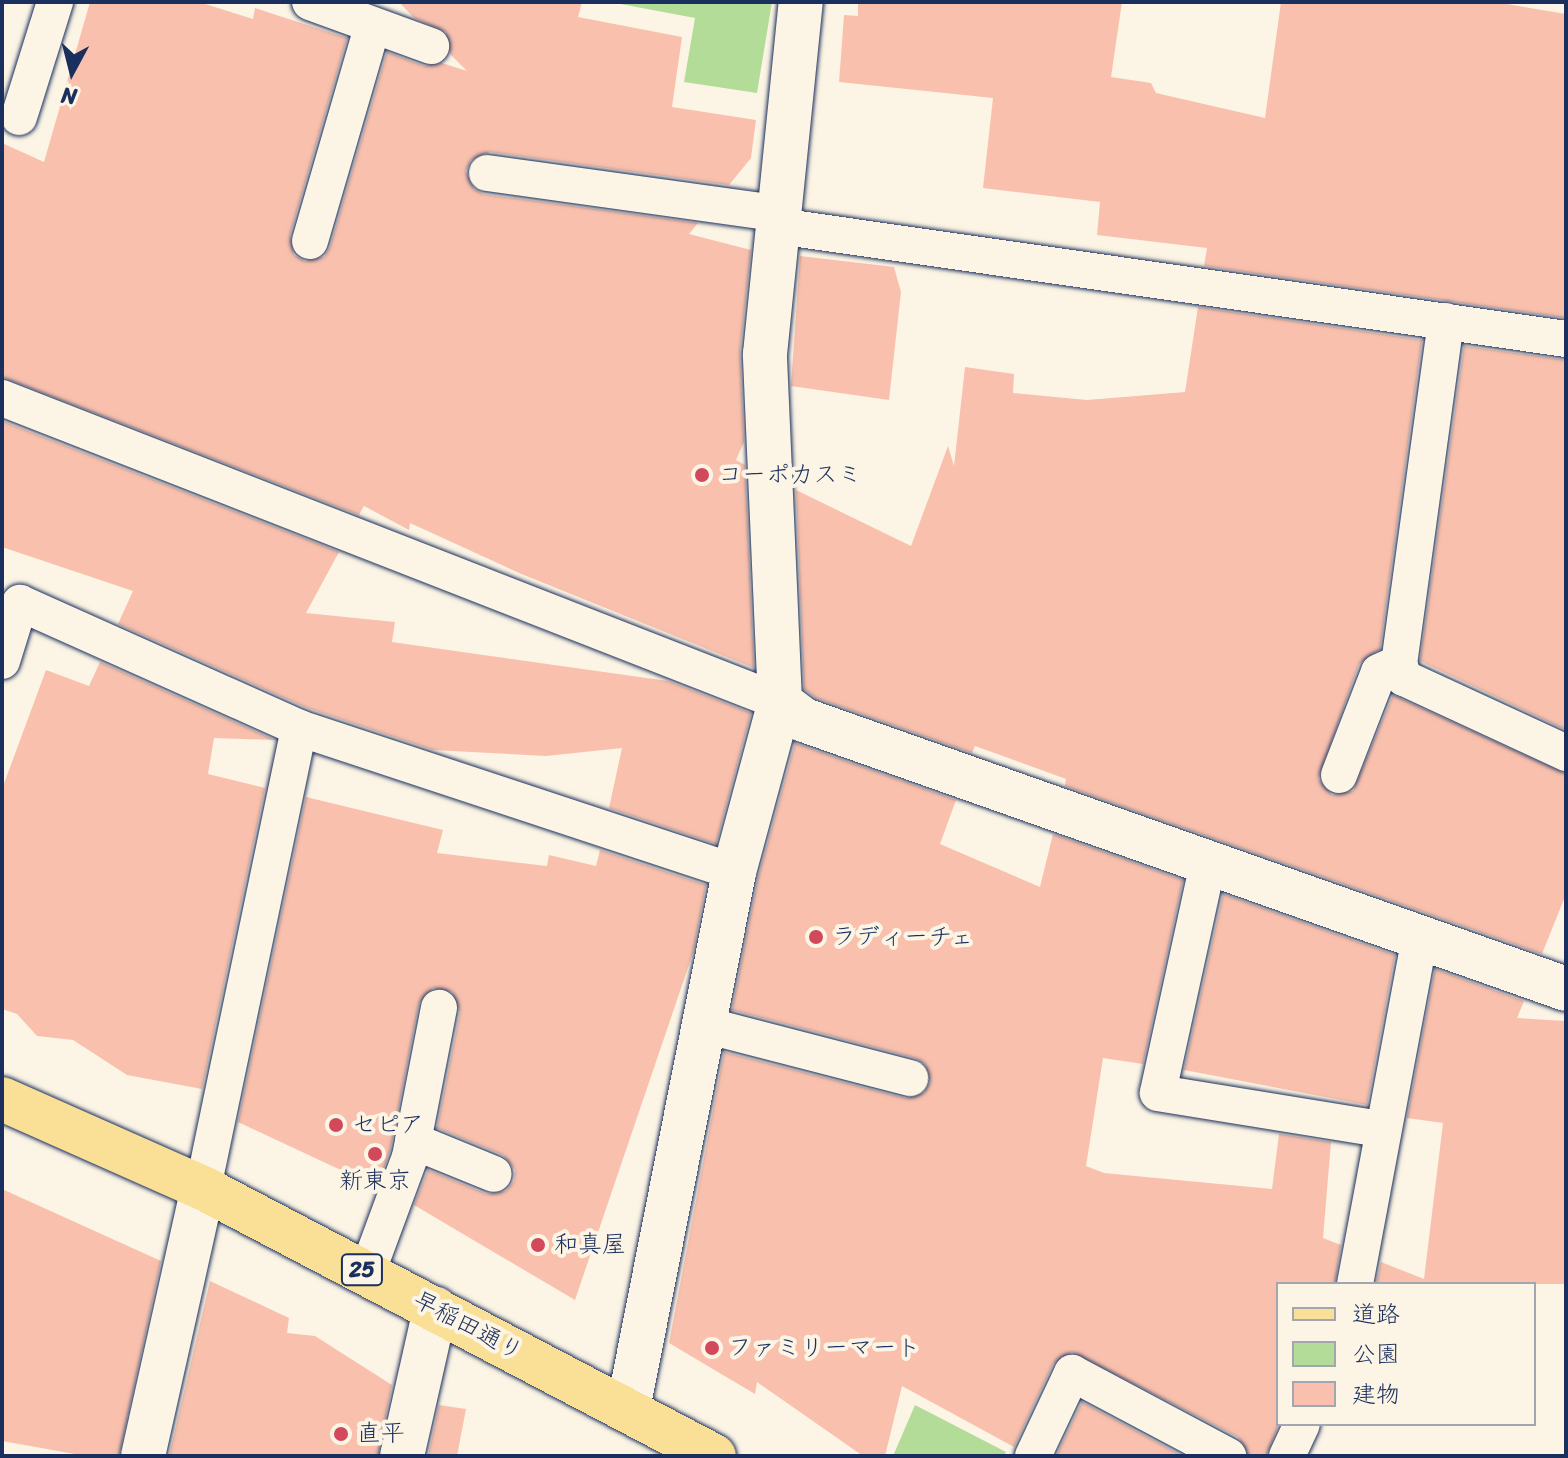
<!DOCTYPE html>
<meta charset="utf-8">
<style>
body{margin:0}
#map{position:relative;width:1568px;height:1458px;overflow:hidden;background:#fcf5e5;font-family:Sriracha,"Klee One",sans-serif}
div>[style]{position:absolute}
.green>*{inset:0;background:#b3dc98}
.building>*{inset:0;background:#f9c1ad}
.roads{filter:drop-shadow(0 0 2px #1b2f5e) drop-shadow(0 0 2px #1b2f5e)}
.lane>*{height:36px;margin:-18px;padding:0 18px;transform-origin:18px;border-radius:18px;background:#fcf5e5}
.street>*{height:44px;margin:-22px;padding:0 22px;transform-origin:22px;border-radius:22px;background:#fcf5e5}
.primary>*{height:44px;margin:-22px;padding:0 22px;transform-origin:22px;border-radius:22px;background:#fadf96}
.dots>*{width:22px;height:22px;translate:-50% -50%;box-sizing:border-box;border:4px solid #fcf5e5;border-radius:50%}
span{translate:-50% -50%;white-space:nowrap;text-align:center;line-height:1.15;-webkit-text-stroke:8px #fcf5e5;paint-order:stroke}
.shield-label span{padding:2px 6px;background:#fcf5e5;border:2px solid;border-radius:6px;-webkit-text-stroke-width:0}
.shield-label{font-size:22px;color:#1b2f5e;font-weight:700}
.poi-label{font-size:24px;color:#1b2f5e}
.left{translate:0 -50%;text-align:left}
.street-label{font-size:24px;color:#1b2f5e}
.frame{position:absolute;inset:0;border:4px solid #1b2f5e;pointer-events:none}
.legend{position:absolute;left:1276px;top:1282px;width:260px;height:144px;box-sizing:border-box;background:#fcf5e5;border:2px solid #a2a6af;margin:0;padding:10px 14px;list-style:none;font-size:24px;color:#1b2f5e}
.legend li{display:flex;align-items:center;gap:16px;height:40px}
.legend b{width:40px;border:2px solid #a2a6af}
.north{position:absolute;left:32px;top:32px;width:80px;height:80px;-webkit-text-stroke:6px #fcf5e5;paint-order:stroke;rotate:187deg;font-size:22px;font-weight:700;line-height:32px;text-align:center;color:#1b2f5e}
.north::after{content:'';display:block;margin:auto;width:28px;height:36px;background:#1b2f5e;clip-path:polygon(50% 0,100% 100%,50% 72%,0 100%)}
</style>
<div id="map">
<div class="green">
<div style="clip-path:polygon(610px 2px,772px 2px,757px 93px,684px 82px,695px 18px)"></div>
<div style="clip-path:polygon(915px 1405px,1006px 1452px,1004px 1456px,893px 1456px)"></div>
</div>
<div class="building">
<div style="clip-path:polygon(90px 2px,199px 2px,253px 19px,255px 8px,347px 38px,290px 235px,294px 255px,305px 261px,324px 257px,330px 247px,387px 52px,424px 66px,442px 63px,467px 71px,450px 54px,446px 32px,414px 18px,399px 2px,582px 2px,578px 17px,682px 37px,672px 107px,756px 120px,751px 158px,729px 185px,490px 152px,471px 160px,466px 171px,474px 189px,483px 194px,698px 223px,689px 234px,751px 250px,740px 351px,744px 442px,736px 460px,745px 465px,754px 668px,519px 573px,410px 523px,409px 530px,364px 506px,359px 515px,2px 377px,2px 143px,44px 162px)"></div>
<div style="clip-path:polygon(858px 2px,1122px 2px,1111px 77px,1151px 83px,1156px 93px,1265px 118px,1281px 2px,1495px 2px,1566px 14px,1566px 318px,1204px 266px,1207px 248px,1097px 235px,1100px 202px,983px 188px,993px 98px,839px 82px,844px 15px,858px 16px)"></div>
<div style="clip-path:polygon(800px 256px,894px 267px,901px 292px,889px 400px,791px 386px)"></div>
<div style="clip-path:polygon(1198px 307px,1422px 340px,1380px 649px,1359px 664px,1318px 779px,1332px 795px,1353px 791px,1393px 695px,1566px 774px,1566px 894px,1542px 954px,1065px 786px,1066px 779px,975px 746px,972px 753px,816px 698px,804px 689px,796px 490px,911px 546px,948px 446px,954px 466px,965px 367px,1014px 374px,1013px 393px,1087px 400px,1185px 392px)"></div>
<div style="clip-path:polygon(1464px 346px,1566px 360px,1566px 730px,1420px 661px)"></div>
<div style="clip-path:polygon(2px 421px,339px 552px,306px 613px,395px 622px,392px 642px,668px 681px,751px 713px,716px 844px,609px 808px,622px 748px,546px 756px,433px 750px,307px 708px,118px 624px,133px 591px,2px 547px)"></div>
<div style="clip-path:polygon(100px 662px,275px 740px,214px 738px,208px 774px,265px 788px,202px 1089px,127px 1075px,73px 1040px,37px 1036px,17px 1014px,2px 1009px,2px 789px,46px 670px,89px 686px)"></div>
<div style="clip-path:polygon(795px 743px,956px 800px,940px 844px,1040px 887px,1053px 834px,1183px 880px,1143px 1064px,1103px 1058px,1086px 1166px,1104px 1173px,1272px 1189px,1279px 1134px,1331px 1142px,1323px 1238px,1341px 1245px,1335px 1284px,1278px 1284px,1278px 1426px,1266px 1456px,1249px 1456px,1238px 1437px,1072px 1352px,1053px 1364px,1014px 1447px,902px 1386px,885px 1456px,863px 1456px,757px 1382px,755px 1394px,669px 1343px,724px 1052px,905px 1098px,924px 1093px,930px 1082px,925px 1064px,915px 1058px,732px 1010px,758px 878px)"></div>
<div style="clip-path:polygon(306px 797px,443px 830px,437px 853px,547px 866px,549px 855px,596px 866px,600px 850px,706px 885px,693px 953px,575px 1300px,414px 1205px,428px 1170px,487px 1194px,506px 1191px,514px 1181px,515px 1170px,503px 1155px,437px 1128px,460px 1012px,452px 992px,433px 988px,419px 1003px,390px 1151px,377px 1187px,238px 1122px)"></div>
<div style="clip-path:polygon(1223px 894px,1395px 955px,1367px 1105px,1184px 1070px)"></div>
<div style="clip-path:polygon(1435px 969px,1524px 1001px,1517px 1018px,1566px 1021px,1566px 1284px,1376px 1284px,1381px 1262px,1424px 1279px,1443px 1123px,1407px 1118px)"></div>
<div style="clip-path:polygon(2px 1189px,161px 1261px,119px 1456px,86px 1456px,2px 1441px)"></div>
<div style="clip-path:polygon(210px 1281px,289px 1318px,287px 1333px,315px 1336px,392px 1385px,378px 1456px,169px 1456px)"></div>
<div style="clip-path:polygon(1082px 1402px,1183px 1456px,1056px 1456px)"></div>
<div style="clip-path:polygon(439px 1405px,466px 1409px,457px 1456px,428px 1456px)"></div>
</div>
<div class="roads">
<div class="lane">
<div style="left:310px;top:2px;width:129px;rotate:20deg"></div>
<div style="left:19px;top:117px;width:121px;rotate:-72.6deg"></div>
<div style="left:487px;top:173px;width:292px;rotate:7.9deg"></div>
<div style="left:778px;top:226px;width:796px;rotate:8.16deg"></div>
<div style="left:310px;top:241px;width:223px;rotate:-73.8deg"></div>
<div style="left:1446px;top:321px;width:345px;rotate:97.8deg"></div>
<div style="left:1399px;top:663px;width:16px;rotate:72deg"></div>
<div style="left:1404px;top:678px;width:179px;rotate:24.8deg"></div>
<div style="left:2px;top:398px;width:835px;rotate:21.34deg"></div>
<div style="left:2px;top:661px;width:61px;rotate:-72.8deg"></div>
<div style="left:20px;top:603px;width:306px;rotate:24.1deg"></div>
<div style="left:299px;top:728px;width:458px;rotate:18.3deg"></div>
<div style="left:1339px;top:775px;width:110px;rotate:-68.8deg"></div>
<div style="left:1379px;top:672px;width:22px;rotate:-24deg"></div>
<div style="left:1208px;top:863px;width:235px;rotate:102.3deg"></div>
<div style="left:1158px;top:1093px;width:226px;rotate:9.2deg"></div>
<div style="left:705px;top:1025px;width:212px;rotate:14.5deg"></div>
<div style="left:413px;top:1141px;width:87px;rotate:22.2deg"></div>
<div style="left:203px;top:1188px;width:470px;rotate:-78.2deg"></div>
<div style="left:367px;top:1273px;width:124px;rotate:-69.7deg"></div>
<div style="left:410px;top:1157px;width:152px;rotate:-79deg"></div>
<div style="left:1355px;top:1284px;width:353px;rotate:-79.4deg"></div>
<div style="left:1033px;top:1456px;width:92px;rotate:-64.8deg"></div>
<div style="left:1072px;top:1373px;width:177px;rotate:28deg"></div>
<div style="left:1287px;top:1456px;width:35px;rotate:-65deg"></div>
</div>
<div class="street">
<div style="left:780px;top:702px;width:30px;rotate:37deg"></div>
<div style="left:804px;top:720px;width:808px;rotate:19.44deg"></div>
<div style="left:628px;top:1409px;width:547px;rotate:-78.83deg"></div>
<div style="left:734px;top:872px;width:176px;rotate:-74.9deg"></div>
<div style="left:780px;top:702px;width:348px;rotate:-92.5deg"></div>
<div style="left:765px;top:354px;width:354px;rotate:-84.2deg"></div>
<div style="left:143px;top:1456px;width:275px;rotate:-77.4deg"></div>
<div style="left:402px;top:1456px;width:151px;rotate:-77.3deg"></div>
</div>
<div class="primary">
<div style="left:2px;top:1099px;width:220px;rotate:23.9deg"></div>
<div style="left:203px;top:1188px;width:577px;rotate:27.68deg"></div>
</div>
</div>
<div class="dots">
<div style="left:702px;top:475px;background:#d1495b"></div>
<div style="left:816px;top:937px;background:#d1495b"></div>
<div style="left:336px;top:1125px;background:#d1495b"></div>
<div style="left:375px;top:1154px;background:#d1495b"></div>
<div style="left:538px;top:1245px;background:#d1495b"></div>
<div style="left:712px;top:1348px;background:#d1495b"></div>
<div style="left:341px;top:1434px;background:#d1495b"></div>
</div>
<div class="shield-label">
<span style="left:362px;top:1270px">25</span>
</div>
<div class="poi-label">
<span class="left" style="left:718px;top:475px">コーポカスミ</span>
<span class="left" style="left:832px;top:937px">ラディーチェ</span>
<span class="left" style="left:352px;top:1125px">セピア</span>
<span style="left:375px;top:1181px">新東京</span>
<span class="left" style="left:554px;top:1245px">和真屋</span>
<span class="left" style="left:728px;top:1348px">ファミリーマート</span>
<span class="left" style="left:357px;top:1434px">直平</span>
</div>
<div class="street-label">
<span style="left:468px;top:1326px;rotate:28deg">早稲田通り</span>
</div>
<div class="frame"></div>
<ul class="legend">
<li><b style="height:10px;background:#fadf96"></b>道路</li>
<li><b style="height:22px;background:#b3dc98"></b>公園</li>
<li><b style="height:22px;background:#f9c1ad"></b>建物</li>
</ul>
<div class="north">N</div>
</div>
